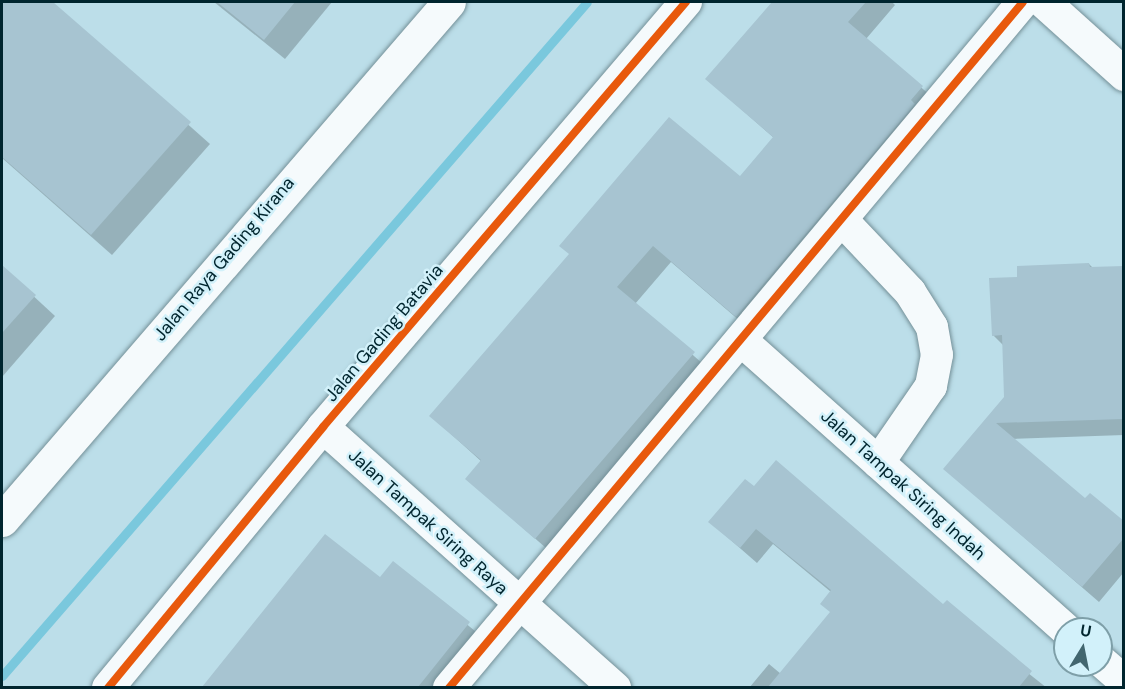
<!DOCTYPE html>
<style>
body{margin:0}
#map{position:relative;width:1125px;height:689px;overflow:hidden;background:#bcdee9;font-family:"DM Sans",sans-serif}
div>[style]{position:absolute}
.shadow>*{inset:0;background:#0003}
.stream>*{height:9px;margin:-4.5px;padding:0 4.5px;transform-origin:4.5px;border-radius:4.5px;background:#7ac8dd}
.building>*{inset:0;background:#a7c4d1}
.roads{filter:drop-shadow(0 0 2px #749098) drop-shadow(0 0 2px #749098)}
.minor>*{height:32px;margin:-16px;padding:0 16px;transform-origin:16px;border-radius:16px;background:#f5fafc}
.tertiary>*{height:33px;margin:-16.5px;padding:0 16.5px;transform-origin:16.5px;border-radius:16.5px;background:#f5fafc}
.secondary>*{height:33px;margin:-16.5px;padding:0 16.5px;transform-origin:16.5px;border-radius:16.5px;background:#f5fafc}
.cycleway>*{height:8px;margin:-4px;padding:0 4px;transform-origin:4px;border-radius:4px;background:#e8590c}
span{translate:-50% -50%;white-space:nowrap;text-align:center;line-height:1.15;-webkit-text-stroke:5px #d2f1fa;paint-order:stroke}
.street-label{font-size:18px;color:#00252e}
.frame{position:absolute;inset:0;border:3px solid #00252e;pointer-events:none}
.north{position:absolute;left:1053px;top:617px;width:60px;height:60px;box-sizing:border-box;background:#d2f1fa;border:2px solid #7e9fa8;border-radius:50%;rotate:10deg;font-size:16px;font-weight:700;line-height:24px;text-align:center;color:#00252e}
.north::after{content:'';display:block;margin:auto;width:21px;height:27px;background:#42666f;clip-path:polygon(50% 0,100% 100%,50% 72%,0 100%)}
</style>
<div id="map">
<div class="shadow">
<div style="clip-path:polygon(2px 2px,50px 2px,210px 144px,112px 255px,2px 158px)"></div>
<div style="clip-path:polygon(214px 2px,332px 2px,285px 59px)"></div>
<div style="clip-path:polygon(774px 2px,892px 2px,895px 5px,866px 39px,940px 104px,754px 333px,671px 262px,635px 304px,711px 371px,554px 555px,467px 479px,482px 462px,431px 416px,740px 178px,774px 138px,707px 79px)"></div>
<div style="clip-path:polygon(1089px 264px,1093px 268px,1124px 267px,1124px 435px,1012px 439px,1085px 500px,1124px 523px,1124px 572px,1099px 602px,945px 469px,1006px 397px,1003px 345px,993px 335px,1019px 278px)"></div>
<div style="clip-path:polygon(2px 267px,55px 316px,2px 377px)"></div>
<div style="clip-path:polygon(745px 481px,943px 606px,1047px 688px,749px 688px,769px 664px,781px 674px,831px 613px,831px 592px,773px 544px,757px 563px,710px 522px)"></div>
<div style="clip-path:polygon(325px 536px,380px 579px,393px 564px,486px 640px,446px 688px,204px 688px)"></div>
</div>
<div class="stream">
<div style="left:2px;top:676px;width:892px;rotate:-49.04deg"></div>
</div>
<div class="building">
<div style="clip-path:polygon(2px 2px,53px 2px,191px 122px,91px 235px,2px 157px)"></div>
<div style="clip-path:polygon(217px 2px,295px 2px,264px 40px)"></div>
<div style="clip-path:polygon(772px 2px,866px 2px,848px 22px,923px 86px,911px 100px,915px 104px,736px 317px,653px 246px,617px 287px,695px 352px,535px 539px,465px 479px,481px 460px,429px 416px,569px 254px,559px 246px,669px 117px,740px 176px,773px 137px,705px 79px)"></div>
<div style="clip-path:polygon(1089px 263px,1090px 267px,1124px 266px,1124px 419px,996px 423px,1085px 498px,1090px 493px,1124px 521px,1124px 538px,1082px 587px,943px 469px,1004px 397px,1002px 335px,992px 336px,989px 278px,1017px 277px,1017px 266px)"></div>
<div style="clip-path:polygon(2px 265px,36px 295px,2px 333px)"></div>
<div style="clip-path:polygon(776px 460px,943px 604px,947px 600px,1032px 671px,1019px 687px,768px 687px,830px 612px,820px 604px,831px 590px,756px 529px,740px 548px,708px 522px,745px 479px,754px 486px)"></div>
<div style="clip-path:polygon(325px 534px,380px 577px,393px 561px,470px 622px,418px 687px,202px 687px)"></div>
</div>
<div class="roads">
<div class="minor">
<div style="left:842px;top:220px;width:99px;rotate:46.6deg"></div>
<div style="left:910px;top:292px;width:41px;rotate:57.8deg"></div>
<div style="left:932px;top:327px;width:28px;rotate:80deg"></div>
<div style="left:937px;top:355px;width:32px;rotate:101deg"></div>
<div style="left:931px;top:386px;width:93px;rotate:124.5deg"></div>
<div style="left:742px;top:341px;width:433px;rotate:41.7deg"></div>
<div style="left:323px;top:427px;width:392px;rotate:41.8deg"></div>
<div style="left:1101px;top:661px;width:30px;rotate:41deg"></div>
<div style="left:108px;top:688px;width:338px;rotate:-50.5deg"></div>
<div style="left:323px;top:427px;width:559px;rotate:-49.5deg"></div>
<div style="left:449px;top:688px;width:894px;rotate:-50.08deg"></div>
</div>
<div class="tertiary">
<div style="left:2px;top:520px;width:684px;rotate:-49.21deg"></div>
</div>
<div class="secondary">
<div style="left:1044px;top:2px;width:108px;rotate:42deg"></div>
</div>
</div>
<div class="cycleway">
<div style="left:108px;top:688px;width:338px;rotate:-50.5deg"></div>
<div style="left:323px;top:427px;width:559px;rotate:-49.5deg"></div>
<div style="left:449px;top:688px;width:894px;rotate:-50.08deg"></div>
</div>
<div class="street-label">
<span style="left:224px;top:259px;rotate:-50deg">Jalan Raya Gading Kirana</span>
<span style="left:384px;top:333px;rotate:-50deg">Jalan Gading Batavia</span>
<span style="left:903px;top:485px;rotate:42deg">Jalan Tampak Siring Indah</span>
<span style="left:428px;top:522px;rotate:42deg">Jalan Tampak Siring Raya</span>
</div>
<div class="frame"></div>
<div class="north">U</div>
</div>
